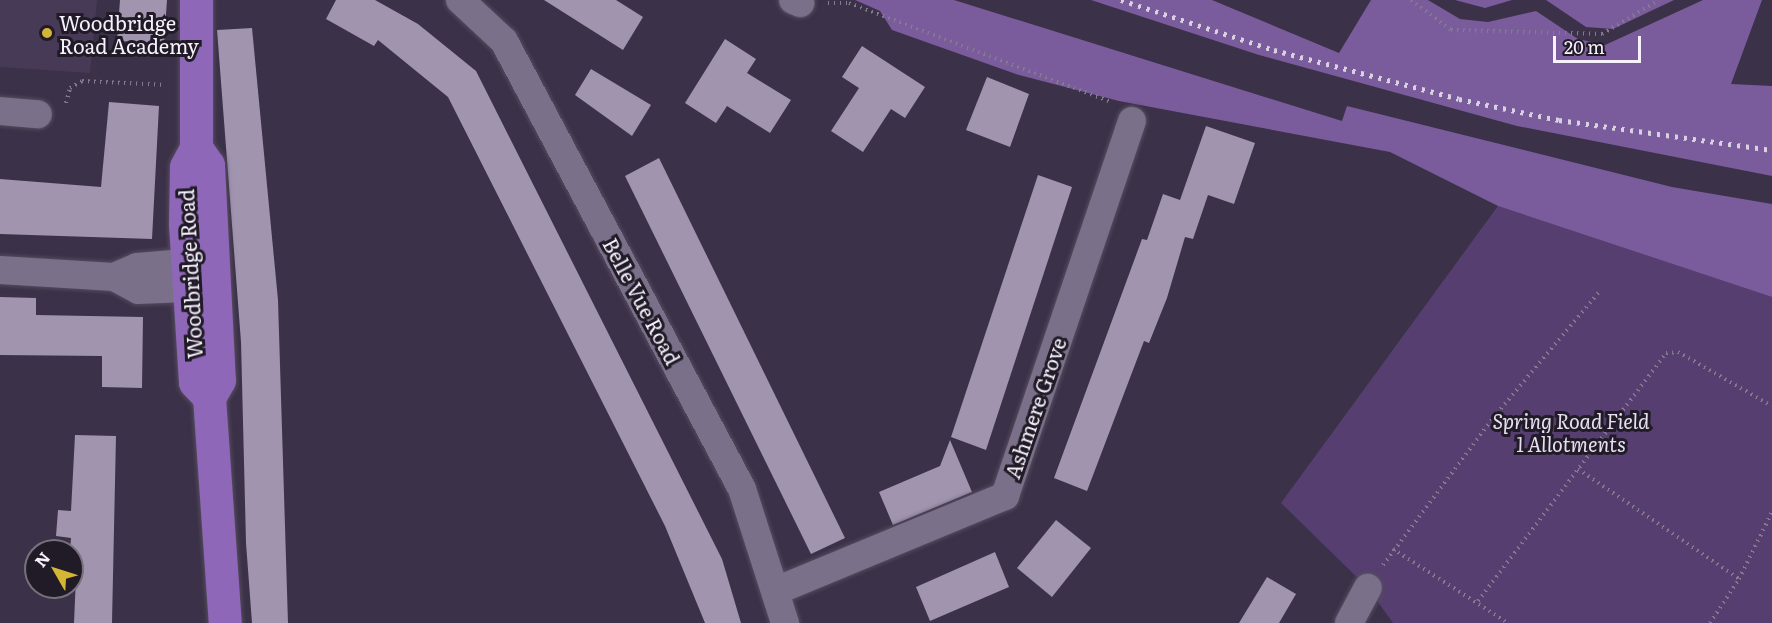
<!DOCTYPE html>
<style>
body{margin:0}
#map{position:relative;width:1772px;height:623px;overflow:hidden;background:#3b3148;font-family:Literata,serif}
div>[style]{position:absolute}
.built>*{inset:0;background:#473a56}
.green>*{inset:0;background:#563f70}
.forest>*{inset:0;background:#7a5b9b}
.building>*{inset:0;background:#a094af}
.path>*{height:4px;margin-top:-2px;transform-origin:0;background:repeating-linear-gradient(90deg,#837b8e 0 1.5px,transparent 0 6px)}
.roads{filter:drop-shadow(0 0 2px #554c5f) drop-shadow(0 0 2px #554c5f)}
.street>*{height:28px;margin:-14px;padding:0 14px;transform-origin:14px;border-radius:14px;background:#7b7089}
.primary>*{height:33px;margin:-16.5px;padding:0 16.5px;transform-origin:16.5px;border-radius:16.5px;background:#8f67b8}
.rail>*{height:4.5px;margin-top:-2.25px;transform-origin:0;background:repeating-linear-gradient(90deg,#d8d2e0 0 3px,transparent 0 9px)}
.dots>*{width:16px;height:16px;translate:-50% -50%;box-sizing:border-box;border:3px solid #201b26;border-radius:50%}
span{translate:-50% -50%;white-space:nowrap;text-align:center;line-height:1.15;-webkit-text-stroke:6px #201b26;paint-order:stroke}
.poi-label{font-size:20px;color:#f6f1fd}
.left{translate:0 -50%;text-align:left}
.street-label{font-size:20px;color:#f6f1fd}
.park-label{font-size:20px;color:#e7dff1;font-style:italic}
.north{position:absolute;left:24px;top:539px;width:60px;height:60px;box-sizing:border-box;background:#201b26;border:2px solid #76717c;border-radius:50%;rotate:309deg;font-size:16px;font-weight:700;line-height:24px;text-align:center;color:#f6f1fd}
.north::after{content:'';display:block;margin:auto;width:21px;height:27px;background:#d4b635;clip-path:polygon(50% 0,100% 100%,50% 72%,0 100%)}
.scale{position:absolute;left:1553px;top:36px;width:88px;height:27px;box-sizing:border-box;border:3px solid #f6f1fd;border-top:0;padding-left:8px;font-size:18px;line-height:21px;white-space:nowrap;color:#f6f1fd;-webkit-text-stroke:4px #201b26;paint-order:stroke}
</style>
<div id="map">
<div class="built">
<div style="clip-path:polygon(0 0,97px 0,90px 73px,0 67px)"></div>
</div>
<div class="green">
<div style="clip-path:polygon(1498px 206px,1772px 297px,1772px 623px,1393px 623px,1368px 588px,1281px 503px)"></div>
</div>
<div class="forest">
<div style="clip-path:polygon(855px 0,954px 0,1342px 121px,1347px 106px,1672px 187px,1772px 204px,1772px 297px,1498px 206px,1390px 152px,1119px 101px,1019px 75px,892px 30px,880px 11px)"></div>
<div style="clip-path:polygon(1091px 0,1212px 0,1339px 53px,1371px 0,1428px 0,1460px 19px,1488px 22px,1536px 11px,1578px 39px,1605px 45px,1703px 0,1762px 0,1731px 84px,1772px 86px,1772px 176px,1517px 126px,1259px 55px)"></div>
<div style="clip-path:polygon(1455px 0,1512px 0,1485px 8px)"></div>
<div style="clip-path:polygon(1546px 0,1674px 0,1613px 29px,1586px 27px)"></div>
</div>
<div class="building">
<div style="clip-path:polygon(120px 0,167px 0,164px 43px,117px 41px)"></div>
<div style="clip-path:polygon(336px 0,375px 0,418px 24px,476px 71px,722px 559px,741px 623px,705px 623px,665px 526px,448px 97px,378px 40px,374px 46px,326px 19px)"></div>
<div style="clip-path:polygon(544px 0,616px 0,643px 17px,623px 50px)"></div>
<div style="clip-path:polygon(252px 28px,278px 300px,288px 623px,252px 623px,246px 543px,241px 342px,217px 30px)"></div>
<div style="clip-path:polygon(725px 39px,756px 59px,747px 73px,791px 100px,770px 133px,727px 106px,716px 123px,685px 103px)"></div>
<div style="clip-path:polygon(862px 46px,925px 87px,905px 118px,891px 109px,863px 152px,831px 131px,859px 88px,842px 77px)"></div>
<div style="clip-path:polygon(591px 69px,651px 105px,632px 136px,575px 95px)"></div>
<div style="clip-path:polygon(987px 77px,1029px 94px,1010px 147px,966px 130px)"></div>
<div style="clip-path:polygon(109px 102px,159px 106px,152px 239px,0 234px,0 179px,101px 187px)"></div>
<div style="clip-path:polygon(1206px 126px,1255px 143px,1234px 204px,1208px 195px,1193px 239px,1185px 237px,1167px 298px,1149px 343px,1144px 341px,1087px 491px,1054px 478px,1142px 239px,1147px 240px,1163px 194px,1180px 200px)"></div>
<div style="clip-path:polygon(659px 158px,845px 538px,811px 554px,625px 176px)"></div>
<div style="clip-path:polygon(1038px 175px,1072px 187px,986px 450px,951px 437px)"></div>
<div style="clip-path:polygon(0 297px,36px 298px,36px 315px,143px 317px,142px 388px,102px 387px,102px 356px,0 355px)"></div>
<div style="clip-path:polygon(75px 435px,116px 436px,112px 623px,74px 623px,77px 554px,70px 551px,71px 538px,56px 536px,58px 510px,71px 511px)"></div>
<div style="clip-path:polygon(950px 440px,972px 492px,893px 525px,879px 492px,940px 466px)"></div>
<div style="clip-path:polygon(1056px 520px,1091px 548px,1052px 597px,1017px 568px)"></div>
<div style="clip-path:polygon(995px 552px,1009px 587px,930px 621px,916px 587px)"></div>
<div style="clip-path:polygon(1267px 577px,1296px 594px,1279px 623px,1239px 623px)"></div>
</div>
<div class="path">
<div style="left:1411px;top:0;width:50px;rotate:36.9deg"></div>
<div style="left:1451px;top:30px;width:151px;rotate:1.5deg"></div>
<div style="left:1602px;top:34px;width:66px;rotate:-30.8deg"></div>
<div style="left:828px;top:3px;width:21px"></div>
<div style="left:849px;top:3px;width:280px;rotate:20.7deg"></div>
<div style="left:66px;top:103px;width:16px;rotate:-75deg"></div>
<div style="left:70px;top:88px;width:14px;rotate:-30deg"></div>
<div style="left:82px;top:81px;width:84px;rotate:2.7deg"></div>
<div style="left:1578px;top:469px;width:195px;rotate:34.3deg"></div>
<div style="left:1393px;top:549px;width:137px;rotate:32.8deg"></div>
<div style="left:1383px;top:565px;width:184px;rotate:-53.2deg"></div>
<div style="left:1493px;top:418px;width:166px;rotate:-49.9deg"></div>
<div style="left:1478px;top:601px;width:311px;rotate:-52.8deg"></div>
<div style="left:1666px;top:353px;width:12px;rotate:-5deg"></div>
<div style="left:1678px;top:352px;width:108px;rotate:29.9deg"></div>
<div style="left:1710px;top:623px;width:53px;rotate:-56.6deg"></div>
<div style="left:1739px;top:579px;width:75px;rotate:-63.8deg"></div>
</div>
<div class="roads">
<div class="street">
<div style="left:460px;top:0;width:60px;rotate:43deg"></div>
<div style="left:504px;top:41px;width:507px;rotate:62.02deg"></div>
<div style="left:742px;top:489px;width:141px;rotate:72.2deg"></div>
<div style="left:793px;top:0;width:8px;rotate:23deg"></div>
<div style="left:0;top:111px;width:38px;rotate:5deg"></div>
<div style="left:0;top:270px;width:114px;rotate:3.5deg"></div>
<div style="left:114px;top:277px;width:27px;rotate:28deg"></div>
<div style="left:138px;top:290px;width:73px;rotate:-2.4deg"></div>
<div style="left:114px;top:277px;width:25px;rotate:-23deg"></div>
<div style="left:137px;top:267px;width:72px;rotate:-4.8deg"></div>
<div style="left:778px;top:590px;width:246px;rotate:-22.5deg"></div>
<div style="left:1005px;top:496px;width:396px;rotate:-71.3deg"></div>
<div style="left:1349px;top:623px;width:40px;rotate:-62deg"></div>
</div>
<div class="primary">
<div style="left:196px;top:0;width:148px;rotate:90deg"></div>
<div style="left:196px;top:148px;width:21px;rotate:118deg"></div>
<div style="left:186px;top:167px;width:57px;rotate:91deg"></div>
<div style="left:185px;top:224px;width:158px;rotate:86.4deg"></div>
<div style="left:195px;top:382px;width:21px;rotate:47deg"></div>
<div style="left:196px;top:148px;width:21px;rotate:55deg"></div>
<div style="left:208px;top:165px;width:215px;rotate:87.1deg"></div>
<div style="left:219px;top:380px;width:20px;rotate:120deg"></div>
<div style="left:209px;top:397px;width:227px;rotate:86deg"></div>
</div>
</div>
<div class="rail">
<div style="left:1121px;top:0;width:161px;rotate:18.1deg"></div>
<div style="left:1274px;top:50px;width:191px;rotate:14.8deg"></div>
<div style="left:1459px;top:99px;width:102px;rotate:11.9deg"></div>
<div style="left:1559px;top:120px;width:215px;rotate:8deg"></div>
</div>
<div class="dots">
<div style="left:47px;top:33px;background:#d4b635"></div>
</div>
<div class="poi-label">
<span class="left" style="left:59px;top:34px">Woodbridge<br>Road Academy</span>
</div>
<div class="street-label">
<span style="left:190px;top:274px;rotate:-93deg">Woodbridge Road</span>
<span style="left:642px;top:301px;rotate:62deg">Belle Vue Road</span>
<span style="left:1035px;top:408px;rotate:-71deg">Ashmere Grove</span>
</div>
<div class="park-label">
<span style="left:1571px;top:432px">Spring Road Field<br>1 Allotments</span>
</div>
<div class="north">N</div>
<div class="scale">20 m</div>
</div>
